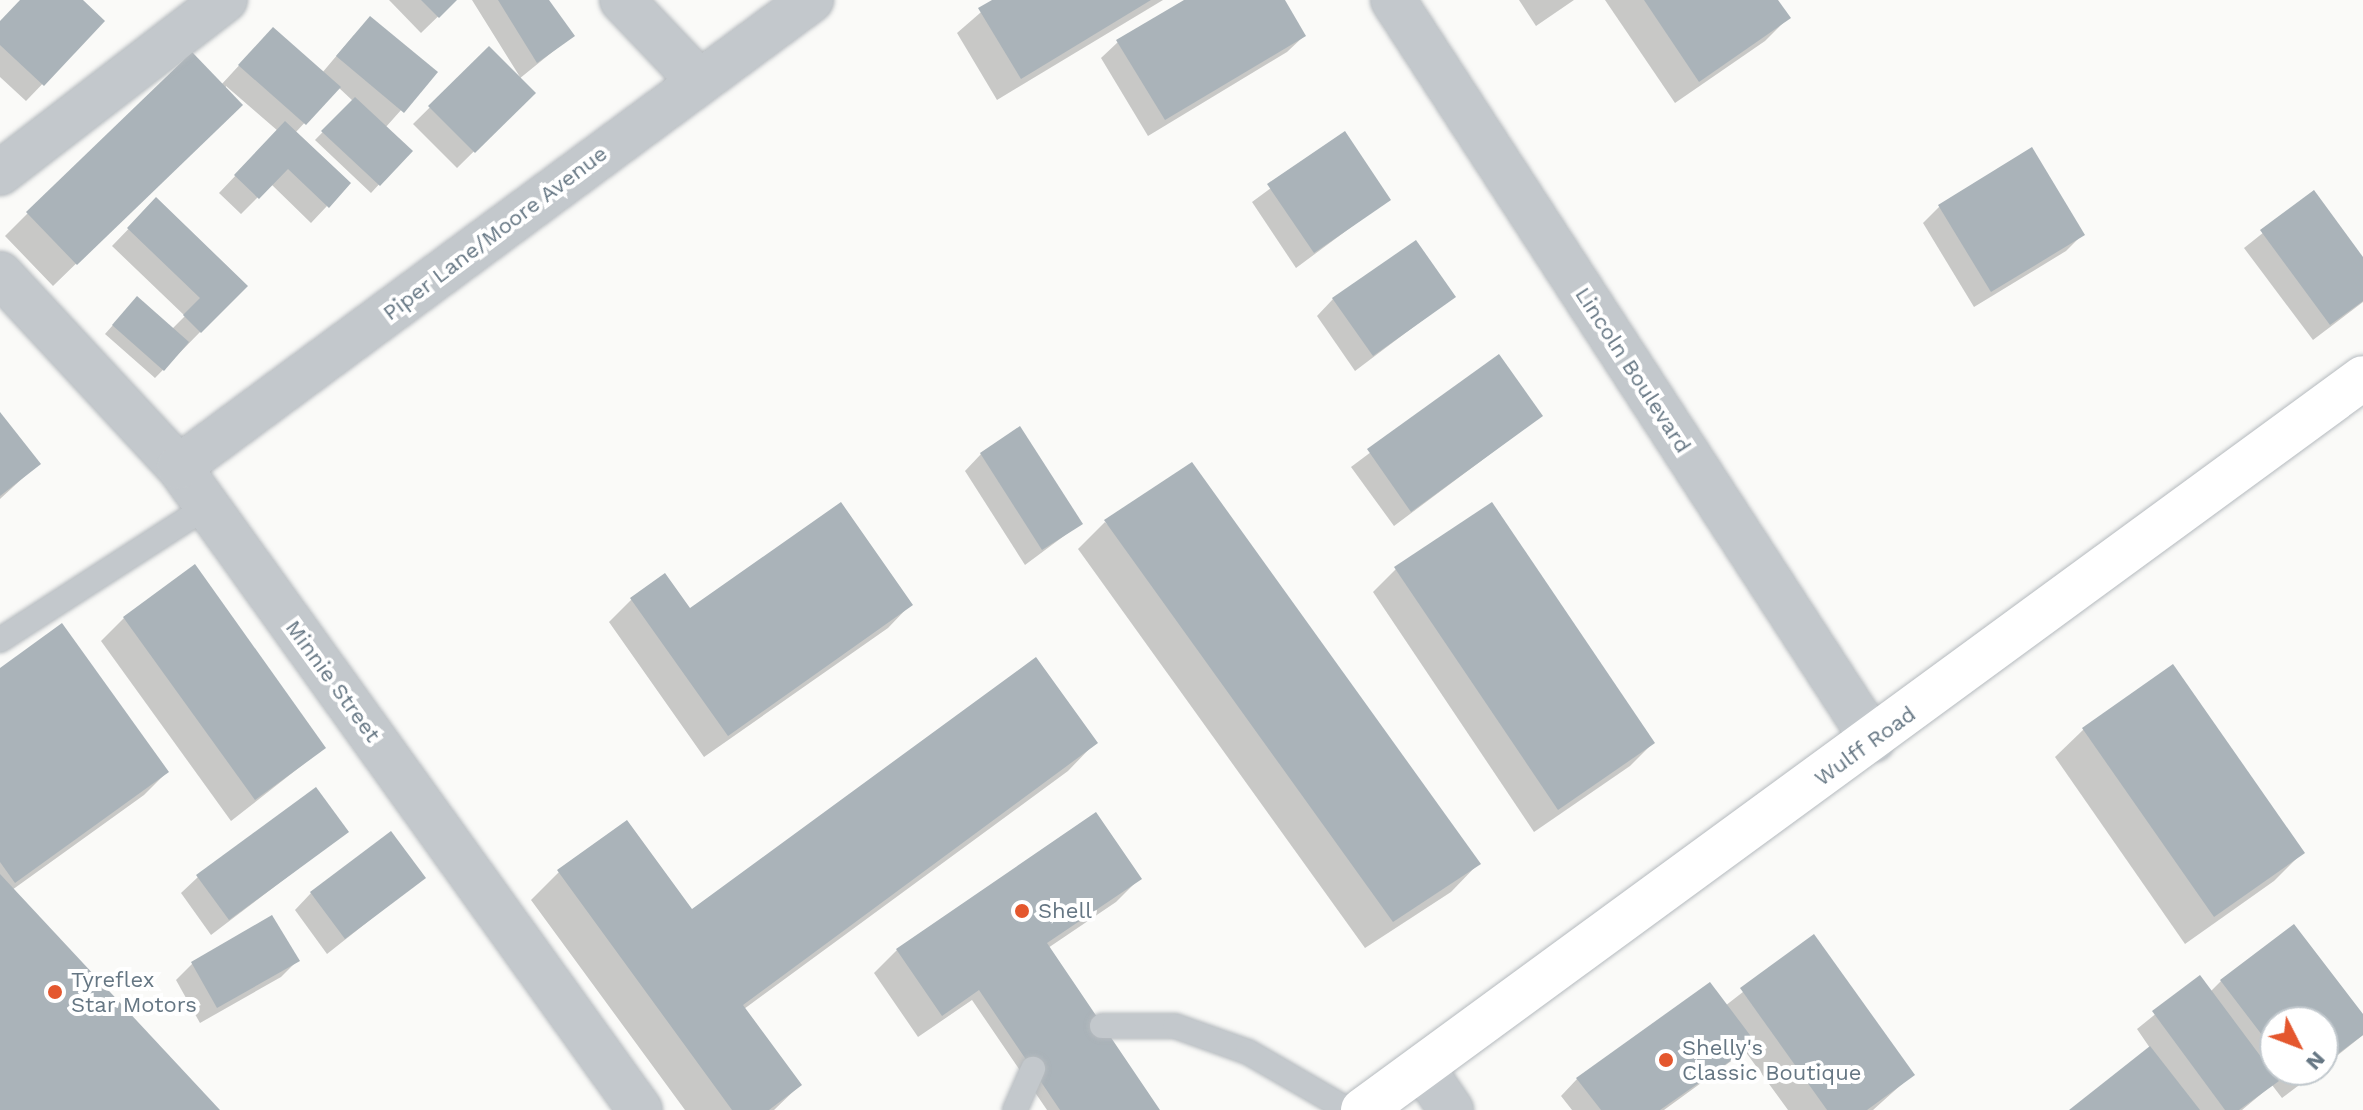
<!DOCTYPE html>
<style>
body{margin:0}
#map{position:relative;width:2363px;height:1110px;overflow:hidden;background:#fafaf8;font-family:"Work Sans",sans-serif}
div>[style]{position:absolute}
.shadow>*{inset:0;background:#0003}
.building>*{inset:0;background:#aab3b9}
.roads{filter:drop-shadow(0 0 2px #b5babe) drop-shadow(0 0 2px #b5babe)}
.service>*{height:24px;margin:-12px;padding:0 12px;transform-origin:12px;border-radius:12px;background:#c3c8cc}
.minor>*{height:44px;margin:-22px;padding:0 22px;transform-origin:22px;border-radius:22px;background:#c3c8cc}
.tertiary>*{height:44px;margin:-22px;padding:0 22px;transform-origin:22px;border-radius:22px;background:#c3c8cc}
.primary>*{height:44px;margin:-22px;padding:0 22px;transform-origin:22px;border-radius:22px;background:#fff}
.dots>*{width:22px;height:22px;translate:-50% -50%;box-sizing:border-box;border:4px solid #fff;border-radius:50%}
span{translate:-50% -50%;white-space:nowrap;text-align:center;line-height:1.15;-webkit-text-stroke:8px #fff;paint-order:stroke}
.street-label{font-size:22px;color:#657683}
.poi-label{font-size:22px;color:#657683}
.left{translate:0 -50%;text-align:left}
.north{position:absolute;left:2259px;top:1006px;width:80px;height:80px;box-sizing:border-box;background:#fff;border:2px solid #c1c8cd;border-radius:50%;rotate:132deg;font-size:22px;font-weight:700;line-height:32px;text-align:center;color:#657683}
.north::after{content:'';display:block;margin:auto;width:28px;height:36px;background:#e4572e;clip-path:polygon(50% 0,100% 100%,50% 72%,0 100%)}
</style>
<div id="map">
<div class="shadow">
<div style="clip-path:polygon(21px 0,80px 0,103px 21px,26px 101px,0 77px,0 23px)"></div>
<div style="clip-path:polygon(389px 0,455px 0,421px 33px)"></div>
<div style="clip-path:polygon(472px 0,546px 0,572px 36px,519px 79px,533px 93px,457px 168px,413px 124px,489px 49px,520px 77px)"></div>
<div style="clip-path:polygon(995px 0,1163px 0,997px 100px,957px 33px)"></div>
<div style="clip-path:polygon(1188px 0,1282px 0,1304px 36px,1287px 52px,1148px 136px,1101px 58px,1118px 42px)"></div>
<div style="clip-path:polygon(1519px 0,1574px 0,1536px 26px)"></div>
<div style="clip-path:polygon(1605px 0,1776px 0,1788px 18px,1765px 41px,1675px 103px)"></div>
<div style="clip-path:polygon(354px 35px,435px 72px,385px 128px,410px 151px,371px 193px,315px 140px,353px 101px,338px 87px,295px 133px,327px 206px,311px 223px,271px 184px,241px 214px,219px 193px,278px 131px,226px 86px,217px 127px,53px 286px,5px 236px,28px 213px,221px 85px,257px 46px,322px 73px)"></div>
<div style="clip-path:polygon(1344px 134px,1389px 199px,1296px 268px,1252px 202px)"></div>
<div style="clip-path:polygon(2313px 193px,2363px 260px,2363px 302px,2313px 340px,2244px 248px)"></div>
<div style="clip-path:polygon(1939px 207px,2083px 234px,2066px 251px,1974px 307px,1923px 223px)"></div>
<div style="clip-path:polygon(140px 217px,245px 286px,155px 378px,105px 334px,129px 307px,172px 329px,185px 316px,112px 246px)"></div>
<div style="clip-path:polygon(1453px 297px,1355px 371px,1317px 316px,1333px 299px)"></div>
<div style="clip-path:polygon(1499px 356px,1541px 416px,1394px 526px,1351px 467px)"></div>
<div style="clip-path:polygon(0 415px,38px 464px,0 499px)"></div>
<div style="clip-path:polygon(981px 454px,1080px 524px,1025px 565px,965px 471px)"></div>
<div style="clip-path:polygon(1105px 522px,1478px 864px,1451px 892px,1365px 948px,1078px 549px)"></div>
<div style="clip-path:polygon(1396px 569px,1653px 743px,1630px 766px,1534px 832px,1373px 592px)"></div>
<div style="clip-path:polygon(632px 599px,690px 611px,911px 604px,888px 628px,704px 757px,609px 622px)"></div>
<div style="clip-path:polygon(124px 618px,324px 748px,231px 821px,101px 641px)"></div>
<div style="clip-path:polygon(2172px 667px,2302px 853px,2274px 881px,2185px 944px,2055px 757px,2083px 730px)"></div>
<div style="clip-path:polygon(0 670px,167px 772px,144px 795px,12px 890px,217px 1110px,0 1110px)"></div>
<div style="clip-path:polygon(1095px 743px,1068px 771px,744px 1009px,800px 1085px,774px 1110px,685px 1110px,531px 900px,559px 872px,692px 912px)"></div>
<div style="clip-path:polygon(1096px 814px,1139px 879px,1116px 902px,1048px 948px,1157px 1110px,1047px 1110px,972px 1000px,918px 1037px,874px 973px,897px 950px)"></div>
<div style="clip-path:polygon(346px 832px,211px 935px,181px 893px,198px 877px)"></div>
<div style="clip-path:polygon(423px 878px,327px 954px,295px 910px,311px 893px)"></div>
<div style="clip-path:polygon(1813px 937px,1912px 1075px,1873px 1110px,1788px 1110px,1745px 1051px,1664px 1110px,1572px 1110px,1561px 1096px,1577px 1079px,1725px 1006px)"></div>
<div style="clip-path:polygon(297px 961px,281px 977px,200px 1023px,176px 980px,192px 964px)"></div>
<div style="clip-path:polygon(2200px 978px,2210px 992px,2221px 981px,2363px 1017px,2363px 1035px,2323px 1067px,2323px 1022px,2275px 1022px,2275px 1070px,2319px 1070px,2282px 1098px,2272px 1085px,2242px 1110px,2072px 1110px,2150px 1048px,2137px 1029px)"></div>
</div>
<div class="building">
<div style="clip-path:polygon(20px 0,83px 0,105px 21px,44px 86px,0 45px,0 21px)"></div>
<div style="clip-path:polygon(421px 0,457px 0,439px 18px)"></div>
<div style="clip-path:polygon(498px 0,549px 0,575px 36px,537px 63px)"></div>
<div style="clip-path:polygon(992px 0,1151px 0,1021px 79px,978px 8px)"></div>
<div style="clip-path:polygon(1184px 0,1285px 0,1306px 36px,1165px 120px,1116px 40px)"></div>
<div style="clip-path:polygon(1644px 0,1778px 0,1791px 18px,1699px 82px)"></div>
<div style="clip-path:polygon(370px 16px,438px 72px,404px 113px,336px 56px)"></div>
<div style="clip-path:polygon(273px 27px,341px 87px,306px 125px,238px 65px)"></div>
<div style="clip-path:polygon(489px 46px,536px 93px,475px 153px,428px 106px)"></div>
<div style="clip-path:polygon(192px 52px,243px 105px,77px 265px,26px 212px)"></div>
<div style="clip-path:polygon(355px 97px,413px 151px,380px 186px,321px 131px)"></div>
<div style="clip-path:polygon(285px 121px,351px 183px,329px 208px,288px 169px,259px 199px,234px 175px)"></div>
<div style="clip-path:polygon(1345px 131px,1391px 200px,1314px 253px,1267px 184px)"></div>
<div style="clip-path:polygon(2032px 147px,2085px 235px,1991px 292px,1938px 205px)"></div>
<div style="clip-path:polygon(2314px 190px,2363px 257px,2363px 301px,2330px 325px,2260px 230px)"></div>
<div style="clip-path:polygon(156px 197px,248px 286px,201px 333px,183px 315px,200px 298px,127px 228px)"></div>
<div style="clip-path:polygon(1416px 240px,1456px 297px,1373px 356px,1332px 298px)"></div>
<div style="clip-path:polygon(137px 296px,189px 342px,164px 371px,112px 325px)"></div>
<div style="clip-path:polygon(1499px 354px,1543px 416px,1411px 512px,1367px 449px)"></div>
<div style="clip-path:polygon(0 412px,41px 464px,0 496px)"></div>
<div style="clip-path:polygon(1020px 426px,1083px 524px,1042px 550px,980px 453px)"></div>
<div style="clip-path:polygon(1192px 462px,1481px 864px,1393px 922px,1104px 520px)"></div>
<div style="clip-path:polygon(841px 502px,913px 605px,728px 736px,630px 598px,665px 573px,690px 608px)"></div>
<div style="clip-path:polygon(1492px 502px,1655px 743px,1558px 810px,1394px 567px)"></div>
<div style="clip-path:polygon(195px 564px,326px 748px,255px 800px,123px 617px)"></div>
<div style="clip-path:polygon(62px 623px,169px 772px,15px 883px,0 862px,0 668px)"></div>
<div style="clip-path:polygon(1036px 657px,1098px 743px,743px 1005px,802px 1085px,769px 1110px,732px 1110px,557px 870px,627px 820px,692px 909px)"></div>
<div style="clip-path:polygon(2173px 664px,2305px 853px,2214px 917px,2082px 728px)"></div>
<div style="clip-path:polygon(316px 787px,349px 832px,229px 920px,196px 875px)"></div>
<div style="clip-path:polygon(1096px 812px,1142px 879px,1047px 943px,1160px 1110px,1060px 1110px,979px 990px,942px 1016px,896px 949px)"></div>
<div style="clip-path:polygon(391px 831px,426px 878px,345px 939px,310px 892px)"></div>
<div style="clip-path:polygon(0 874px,220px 1110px,0 1110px)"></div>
<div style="clip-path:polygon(272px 915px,300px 961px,217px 1008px,191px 962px)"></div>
<div style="clip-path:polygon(2294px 924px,2363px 1014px,2363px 1035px,2323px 1065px,2323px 1022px,2275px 1022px,2275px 1052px,2220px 980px)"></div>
<div style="clip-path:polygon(1814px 934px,1915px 1075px,1867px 1110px,1827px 1110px,1740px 988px)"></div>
<div style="clip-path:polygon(2200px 975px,2279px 1081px,2239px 1110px,2225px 1110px,2152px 1011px)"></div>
<div style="clip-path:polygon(1710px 982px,1756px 1043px,1660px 1110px,1601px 1110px,1576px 1078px)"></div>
<div style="clip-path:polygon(2150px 1046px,2200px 1110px,2069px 1110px)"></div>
<div style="clip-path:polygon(2289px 1070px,2317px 1070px,2299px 1084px)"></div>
</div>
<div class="roads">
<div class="service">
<div style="left:0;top:640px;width:247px;rotate:-32.8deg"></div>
<div style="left:1102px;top:1026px;width:73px"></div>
<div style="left:1175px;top:1026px;width:77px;rotate:19.6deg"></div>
<div style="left:1248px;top:1052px;width:116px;rotate:30.1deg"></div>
<div style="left:1015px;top:1110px;width:45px;rotate:-66.3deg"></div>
</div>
<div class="minor">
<div style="left:622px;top:0;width:112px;rotate:46.5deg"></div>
<div style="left:1393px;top:0;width:882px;rotate:57.03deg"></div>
<div style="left:0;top:173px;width:284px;rotate:-37.6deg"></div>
<div style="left:0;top:274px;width:263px;rotate:47.2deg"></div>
<div style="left:179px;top:467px;width:791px;rotate:54.36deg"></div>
<div style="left:179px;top:467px;width:786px;rotate:-36.46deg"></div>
</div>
<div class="tertiary">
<div style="left:1422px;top:1067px;width:52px;rotate:56deg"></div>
</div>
<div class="primary">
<div style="left:1363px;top:1110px;width:1239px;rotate:-36.2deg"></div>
</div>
</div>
<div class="dots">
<div style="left:1022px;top:911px;background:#e4572e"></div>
<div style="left:55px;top:992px;background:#e4572e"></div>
<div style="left:1666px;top:1060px;background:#e4572e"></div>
</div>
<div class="street-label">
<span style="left:495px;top:233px;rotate:-37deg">Piper Lane/Moore Avenue</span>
<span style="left:1633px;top:370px;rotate:57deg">Lincoln Boulevard</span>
<span style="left:333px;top:681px;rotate:54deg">Minnie Street</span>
<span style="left:1865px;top:746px;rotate:-36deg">Wulff Road</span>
</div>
<div class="poi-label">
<span class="left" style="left:1038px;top:911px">Shell</span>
<span class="left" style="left:71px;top:992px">Tyreflex<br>Star Motors</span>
<span class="left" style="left:1682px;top:1060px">Shelly's<br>Classic Boutique</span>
</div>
<div class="north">N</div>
</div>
